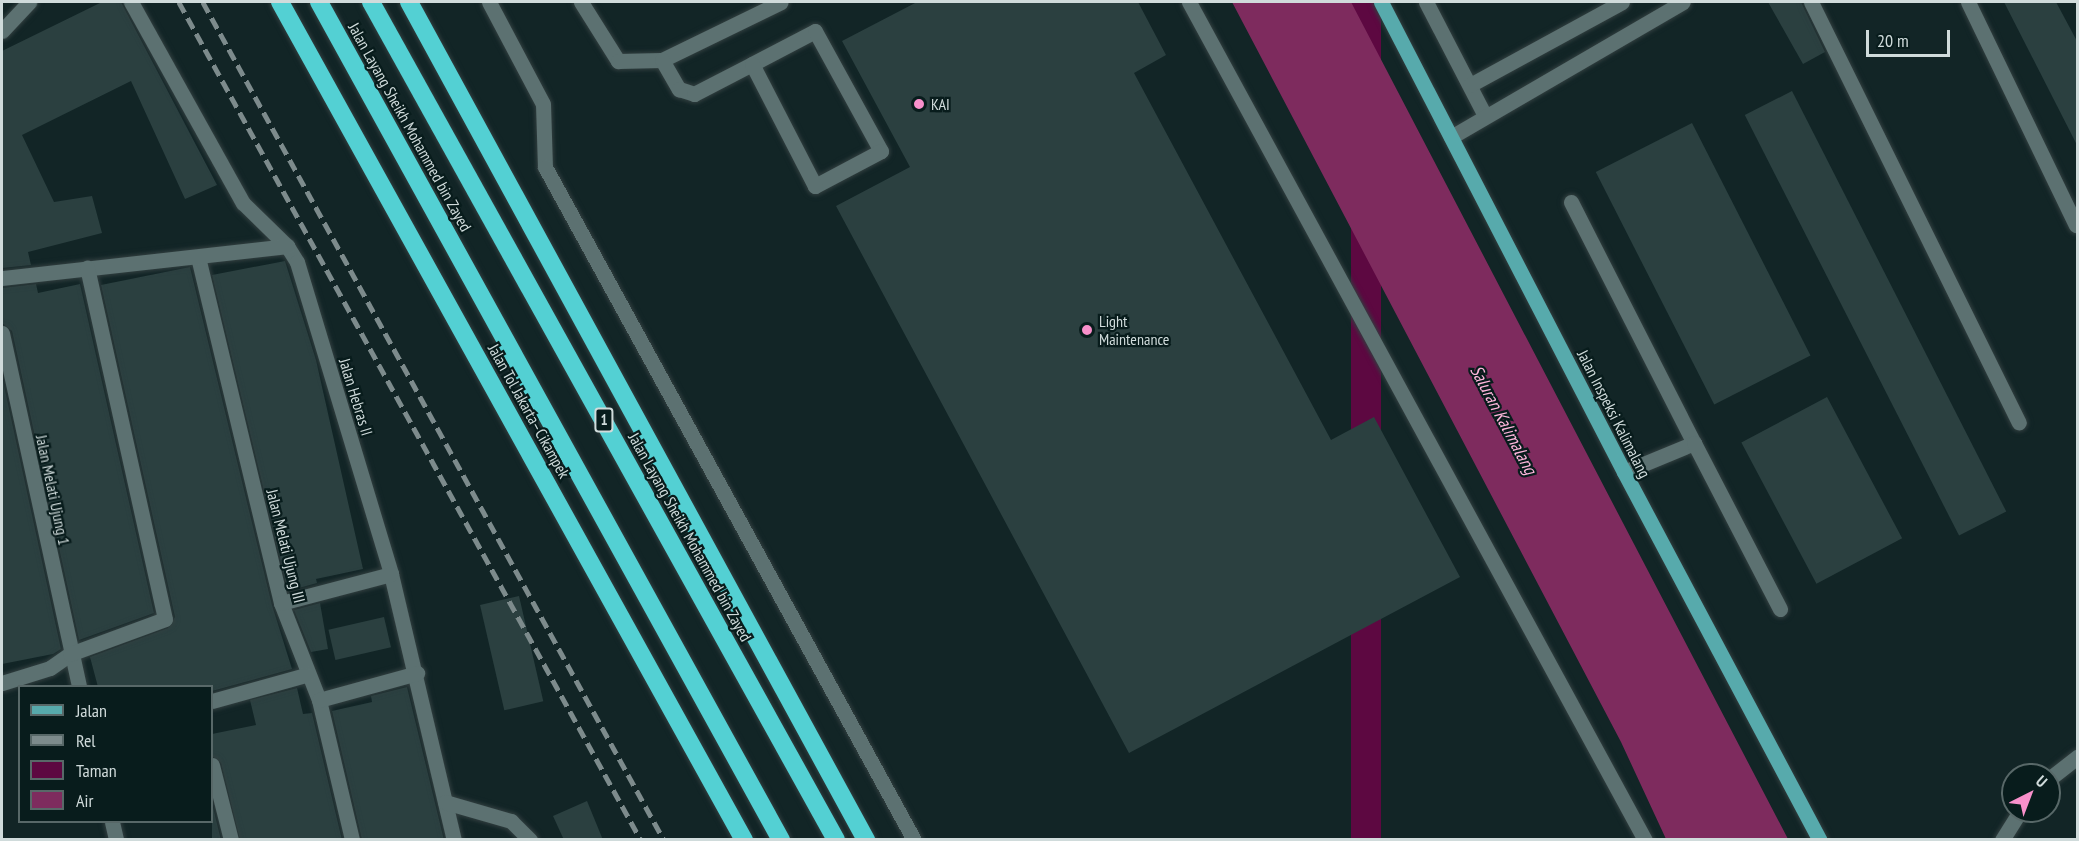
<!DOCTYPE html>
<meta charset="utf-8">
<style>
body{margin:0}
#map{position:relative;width:2079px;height:841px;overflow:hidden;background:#122526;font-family:"PT Sans Narrow",sans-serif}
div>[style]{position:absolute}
.green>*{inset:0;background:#5d0841;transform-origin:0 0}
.water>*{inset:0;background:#7e2b5e}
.building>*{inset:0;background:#2b4040;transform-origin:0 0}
.roads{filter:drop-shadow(0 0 2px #323f40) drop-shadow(0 0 2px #323f40)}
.minor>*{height:15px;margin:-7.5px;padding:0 7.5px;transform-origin:7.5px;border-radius:7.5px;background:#5c7171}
.major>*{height:15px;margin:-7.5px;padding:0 7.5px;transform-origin:7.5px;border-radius:7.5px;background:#57aaac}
.highway>*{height:18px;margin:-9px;padding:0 9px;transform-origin:9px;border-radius:9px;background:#53d0d3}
.rail>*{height:4.5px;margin-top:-2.25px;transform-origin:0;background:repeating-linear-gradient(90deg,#7d8b8c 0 12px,transparent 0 18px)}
.dots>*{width:16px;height:16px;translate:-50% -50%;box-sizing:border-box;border:3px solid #081c1c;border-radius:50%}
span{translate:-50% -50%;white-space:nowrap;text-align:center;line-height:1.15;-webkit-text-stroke:4.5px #081c1c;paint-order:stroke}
.shield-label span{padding:2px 4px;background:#081c1c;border:2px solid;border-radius:4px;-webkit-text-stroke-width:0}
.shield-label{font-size:15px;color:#d0dbdb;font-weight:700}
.poi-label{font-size:16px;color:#d0dbdb}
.left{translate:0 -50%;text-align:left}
.street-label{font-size:16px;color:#d0dbdb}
.water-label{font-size:18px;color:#feb6dc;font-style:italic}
.frame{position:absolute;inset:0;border:3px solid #d0dbdb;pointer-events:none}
.legend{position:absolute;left:18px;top:685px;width:195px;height:138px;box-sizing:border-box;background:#081c1c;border:2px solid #586868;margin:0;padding:8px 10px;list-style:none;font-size:18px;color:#d0dbdb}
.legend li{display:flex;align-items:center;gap:12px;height:30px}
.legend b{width:30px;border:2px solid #586868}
.north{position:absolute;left:2001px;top:763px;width:60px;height:60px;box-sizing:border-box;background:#081c1c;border:2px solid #586868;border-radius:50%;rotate:42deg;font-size:16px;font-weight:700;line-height:24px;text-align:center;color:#d0dbdb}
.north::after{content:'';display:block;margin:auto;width:21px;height:27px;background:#f890cb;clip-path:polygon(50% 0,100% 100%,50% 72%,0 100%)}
.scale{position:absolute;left:1866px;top:30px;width:84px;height:27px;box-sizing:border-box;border:3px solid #d0dbdb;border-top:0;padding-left:8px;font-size:18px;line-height:21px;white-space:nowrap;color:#d0dbdb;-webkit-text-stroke:4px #081c1c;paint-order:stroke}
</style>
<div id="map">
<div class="green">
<i style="left:1351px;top:2px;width:30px;height:945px"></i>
</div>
<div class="water">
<i style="clip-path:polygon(1232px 2px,1351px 2px,1788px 839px,1666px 839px,1621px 742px)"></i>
</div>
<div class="building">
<i style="clip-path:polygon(102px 2px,121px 2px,217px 185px,185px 199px,131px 81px,22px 135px,54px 202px,92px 196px,102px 233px,28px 252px,31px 265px,2px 268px,2px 51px)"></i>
<i style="clip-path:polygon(917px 2px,1138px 2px,1166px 55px,1134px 73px,1331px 440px,1374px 417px,1460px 577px,1129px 753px,836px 206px,910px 167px,842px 41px)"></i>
<i style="clip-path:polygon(1768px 2px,1801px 2px,1825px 52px,1803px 64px)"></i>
<i style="clip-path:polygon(2004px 2px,2056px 2px,2078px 43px,2078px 147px)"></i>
<i style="left:1792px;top:91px;width:472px;height:53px;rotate:63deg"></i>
<i style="left:1692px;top:123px;width:261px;height:108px;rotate:63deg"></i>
<i style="clip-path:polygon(285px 261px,316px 360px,363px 569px,316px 579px,317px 583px,288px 591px,212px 275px)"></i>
<i style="clip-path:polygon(190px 267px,272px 605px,292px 669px,212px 691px,212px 687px,98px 687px,90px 657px,168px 628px,175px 617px,101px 285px)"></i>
<i style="clip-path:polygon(36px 284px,38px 293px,80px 284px,154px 613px,79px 640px,12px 331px,2px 323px,2px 288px)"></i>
<i style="clip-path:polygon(2px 376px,61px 649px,53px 654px,2px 664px)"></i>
<i style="left:1827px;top:397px;width:160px;height:97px;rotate:62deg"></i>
<i style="left:519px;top:596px;width:108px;height:40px;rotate:77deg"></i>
<i style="clip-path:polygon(320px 603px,328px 649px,311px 652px,294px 610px)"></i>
<i style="left:384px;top:617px;width:31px;height:57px;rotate:77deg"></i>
<i style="clip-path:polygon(407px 687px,444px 840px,362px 840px,332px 711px,372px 702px,371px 696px)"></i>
<i style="clip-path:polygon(297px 688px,303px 714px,312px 713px,342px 840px,240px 840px,221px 763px,212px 756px,212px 734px,256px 725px,250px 700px)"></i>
<i style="clip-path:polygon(587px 801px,603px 840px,564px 840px,553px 816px)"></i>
<i style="clip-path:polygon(212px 803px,221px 840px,212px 840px)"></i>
</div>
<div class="roads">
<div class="minor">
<i style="left:131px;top:2px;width:230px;rotate:60.9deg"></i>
<i style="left:243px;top:203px;width:62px;rotate:44.3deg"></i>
<i style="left:287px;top:246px;width:19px;rotate:58deg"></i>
<i style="left:297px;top:262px;width:326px;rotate:73.2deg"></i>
<i style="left:391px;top:574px;width:273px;rotate:76.7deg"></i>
<i style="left:489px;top:2px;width:115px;rotate:62.1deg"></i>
<i style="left:543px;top:104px;width:63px;rotate:88.2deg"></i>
<i style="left:545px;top:167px;width:768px;rotate:61.26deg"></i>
<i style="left:581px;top:2px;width:70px;rotate:57.9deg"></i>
<i style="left:618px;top:61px;width:44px;rotate:-1.3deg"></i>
<i style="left:662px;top:60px;width:132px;rotate:-26deg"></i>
<i style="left:1189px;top:2px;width:954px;rotate:61.45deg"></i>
<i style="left:1426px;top:2px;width:128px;rotate:62.6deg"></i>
<i style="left:1811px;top:2px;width:469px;rotate:63.7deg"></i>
<i style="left:1968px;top:2px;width:248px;rotate:64.2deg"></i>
<i style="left:2px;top:31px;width:40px;rotate:-47deg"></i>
<i style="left:662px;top:60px;width:34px;rotate:60deg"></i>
<i style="left:679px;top:89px;width:16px;rotate:18deg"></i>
<i style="left:694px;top:94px;width:65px;rotate:-27.3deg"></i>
<i style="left:752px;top:64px;width:71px;rotate:-27.6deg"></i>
<i style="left:815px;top:31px;width:137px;rotate:61.2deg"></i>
<i style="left:881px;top:151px;width:75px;rotate:152.1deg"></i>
<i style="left:815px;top:186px;width:137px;rotate:-117.3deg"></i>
<i style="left:1470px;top:85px;width:173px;rotate:-28.6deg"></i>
<i style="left:1451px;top:137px;width:268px;rotate:-30.2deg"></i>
<i style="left:1571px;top:202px;width:271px;rotate:63deg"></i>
<i style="left:198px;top:257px;width:356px;rotate:76.5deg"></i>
<i style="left:281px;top:603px;width:104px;rotate:68.6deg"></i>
<i style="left:319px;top:700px;width:144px;rotate:76.7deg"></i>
<i style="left:2px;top:278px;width:287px;rotate:-6.4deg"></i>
<i style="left:2px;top:333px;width:361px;rotate:77.7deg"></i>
<i style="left:1624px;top:472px;width:76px;rotate:-22.5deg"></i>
<i style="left:1694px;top:443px;width:187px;rotate:62.6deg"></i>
<i style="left:281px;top:603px;width:114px;rotate:-14.8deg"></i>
<i style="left:2px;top:683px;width:50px;rotate:-17.4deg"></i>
<i style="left:50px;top:668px;width:24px;rotate:-35deg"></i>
<i style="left:70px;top:654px;width:101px;rotate:-20.2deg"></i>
<i style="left:165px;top:619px;width:360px;rotate:-102.5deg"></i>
<i style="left:319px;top:700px;width:102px;rotate:-15.4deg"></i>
<i style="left:212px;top:701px;width:98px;rotate:-15.5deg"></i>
<i style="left:212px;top:765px;width:77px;rotate:75.8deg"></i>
<i style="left:2049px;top:779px;width:37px;rotate:-38deg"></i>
<i style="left:445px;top:802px;width:69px;rotate:16.1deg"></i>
<i style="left:511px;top:821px;width:27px;rotate:45deg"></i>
<i style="left:112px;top:822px;width:18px;rotate:77deg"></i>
<i style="left:2002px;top:840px;width:34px;rotate:-58deg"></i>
</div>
<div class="major">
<i style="left:1381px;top:2px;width:529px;rotate:62.66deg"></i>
<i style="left:1624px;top:472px;width:417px;rotate:62deg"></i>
</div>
<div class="highway">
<i style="left:280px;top:2px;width:958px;rotate:61.03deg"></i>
<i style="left:319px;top:2px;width:957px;rotate:61.13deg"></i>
<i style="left:371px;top:2px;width:958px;rotate:60.97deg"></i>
<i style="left:409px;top:2px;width:955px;rotate:61.39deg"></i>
</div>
</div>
<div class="rail">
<i style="left:179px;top:2px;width:957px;rotate:61.13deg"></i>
<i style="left:203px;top:2px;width:956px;rotate:61.18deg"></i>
</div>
<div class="dots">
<i style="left:919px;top:104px;background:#f890cb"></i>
<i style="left:1087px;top:330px;background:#f890cb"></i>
</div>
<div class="shield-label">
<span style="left:604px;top:420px">1</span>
</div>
<div class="poi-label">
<span class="left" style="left:931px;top:104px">KAI</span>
<span class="left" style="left:1099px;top:330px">Light<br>Maintenance</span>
</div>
<div class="street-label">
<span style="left:410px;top:127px;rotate:61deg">Jalan Layang Sheikh Mohammed bin Zayed</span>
<span style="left:356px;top:397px;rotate:73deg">Jalan Hebras II</span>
<span style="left:529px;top:411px;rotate:61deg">Jalan Tol Jakarta–Cikampek</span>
<span style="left:1614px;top:414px;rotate:63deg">Jalan Inspeksi Kalimalang</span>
<span style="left:53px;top:490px;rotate:78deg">Jalan Melati Ujung 1</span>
<span style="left:690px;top:537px;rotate:61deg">Jalan Layang Sheikh Mohammed bin Zayed</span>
<span style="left:286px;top:546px;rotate:76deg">Jalan Melati Ujung III</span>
</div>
<div class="water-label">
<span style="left:1503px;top:420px;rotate:62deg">Saluran Kalimalang</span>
</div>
<div class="frame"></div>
<ul class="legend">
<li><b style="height:8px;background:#57aaac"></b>Jalan</li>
<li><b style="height:8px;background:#7d8b8c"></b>Rel</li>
<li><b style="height:16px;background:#5d0841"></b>Taman</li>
<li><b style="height:16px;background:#7e2b5e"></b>Air</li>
</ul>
<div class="north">U</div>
<div class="scale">20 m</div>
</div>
